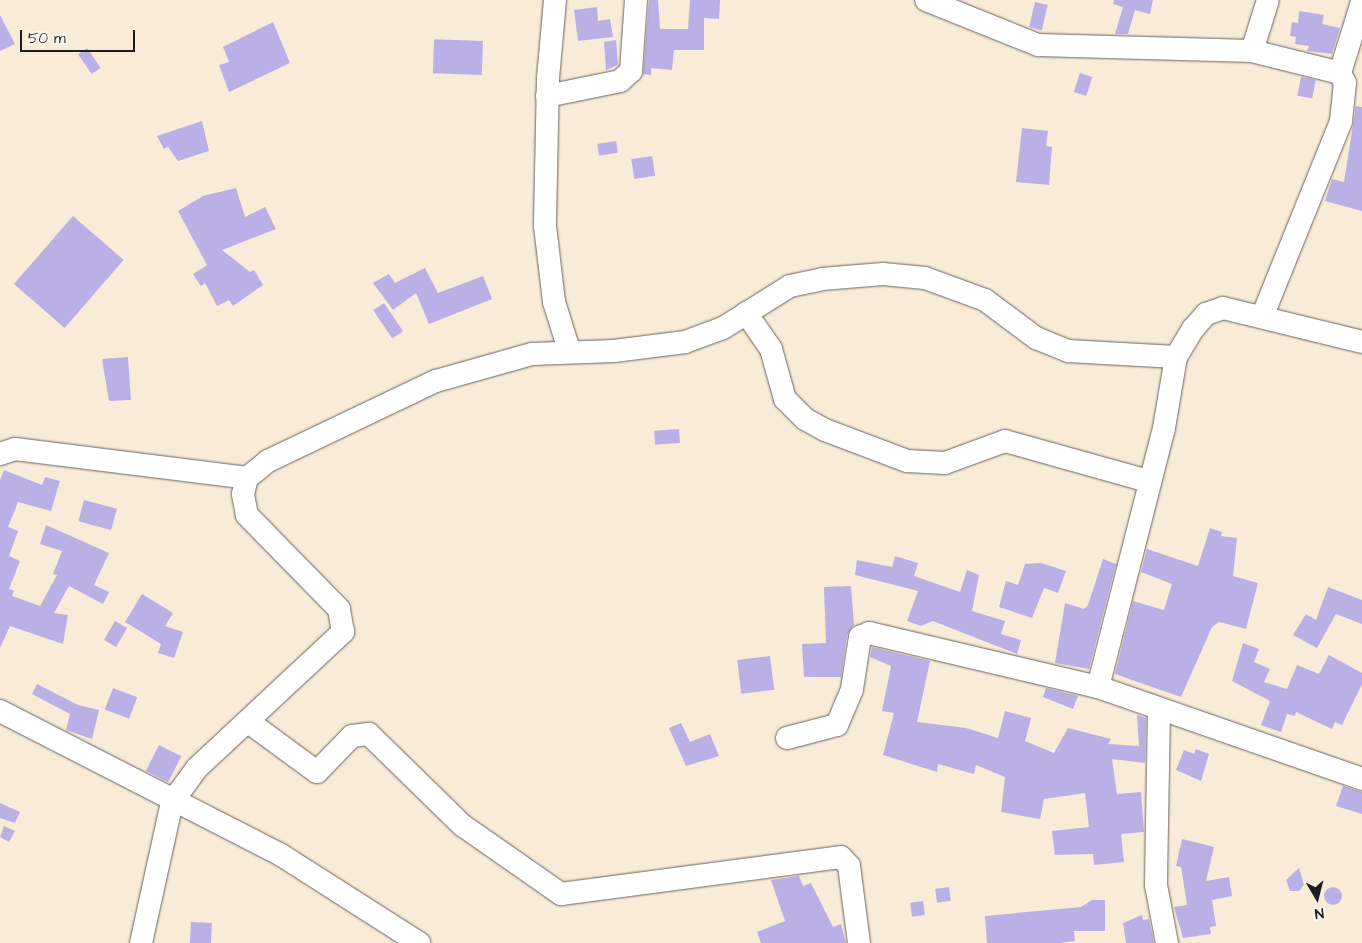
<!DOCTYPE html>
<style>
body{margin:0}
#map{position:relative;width:1362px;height:943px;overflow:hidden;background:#f8ebd8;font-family:"Architects Daughter",sans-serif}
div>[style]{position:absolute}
.building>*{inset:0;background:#bbb0e5;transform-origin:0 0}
.round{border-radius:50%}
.roads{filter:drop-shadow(0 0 1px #69645e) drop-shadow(0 0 1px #69645e)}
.minor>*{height:22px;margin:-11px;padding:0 11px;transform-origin:11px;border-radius:11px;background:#fff}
span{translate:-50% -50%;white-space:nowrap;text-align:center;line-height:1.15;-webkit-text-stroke:4px #fbf7ec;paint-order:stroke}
.north{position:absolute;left:1292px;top:873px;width:50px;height:50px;-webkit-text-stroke:4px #fbf7ec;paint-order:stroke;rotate:172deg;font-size:14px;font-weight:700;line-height:20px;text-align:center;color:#1c1c1c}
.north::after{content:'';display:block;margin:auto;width:18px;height:22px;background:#1c1c1c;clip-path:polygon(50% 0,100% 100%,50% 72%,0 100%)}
.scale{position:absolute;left:20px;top:30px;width:115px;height:22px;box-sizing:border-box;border:2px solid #1c1c1c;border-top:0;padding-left:6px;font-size:15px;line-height:18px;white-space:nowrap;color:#1c1c1c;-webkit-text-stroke:4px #fbf7ec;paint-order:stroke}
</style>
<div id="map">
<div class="building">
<i style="clip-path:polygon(649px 0,658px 0,660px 29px,688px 29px,690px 0,720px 0,719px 19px,704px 18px,704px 50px,674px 50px,672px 70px,651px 68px,651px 75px,643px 74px)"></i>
<i style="clip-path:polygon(1114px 0,1153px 0,1150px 14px,1135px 10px,1128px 34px,1115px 34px,1123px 7px,1113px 4px)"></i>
<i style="left:1035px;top:2px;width:13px;height:26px;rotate:13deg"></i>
<i style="clip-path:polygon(597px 7px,598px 21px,610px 19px,613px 37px,578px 41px,574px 10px)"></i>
<i style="clip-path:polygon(1299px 11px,1324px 15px,1322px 24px,1340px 28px,1332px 54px,1307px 51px,1309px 46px,1295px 44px,1296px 37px,1290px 36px,1292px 22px,1298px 23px)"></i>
<i style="clip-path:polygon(0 15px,15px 44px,0 51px)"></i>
<i style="clip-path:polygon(273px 22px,290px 63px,229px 92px,219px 65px,229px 62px,223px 47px)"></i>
<i style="clip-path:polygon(616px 40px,618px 65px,606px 70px,604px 42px)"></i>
<i style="left:483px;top:41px;width:34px;height:49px;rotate:92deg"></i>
<i style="left:87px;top:48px;width:24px;height:11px;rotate:55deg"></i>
<i style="left:1080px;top:73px;width:13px;height:20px;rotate:18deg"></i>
<i style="left:1301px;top:77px;width:15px;height:19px;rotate:11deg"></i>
<i style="clip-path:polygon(1356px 106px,1362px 107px,1362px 211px,1325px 201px,1332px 179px,1344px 182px)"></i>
<i style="clip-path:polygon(202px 121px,209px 151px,178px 161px,168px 147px,164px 149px,157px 136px)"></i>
<i style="clip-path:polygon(1022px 128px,1048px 131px,1046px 146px,1052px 147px,1049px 185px,1016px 182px)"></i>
<i style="left:616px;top:141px;width:12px;height:19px;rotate:81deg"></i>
<i style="left:652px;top:156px;width:20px;height:21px;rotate:81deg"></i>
<i style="clip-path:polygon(236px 188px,245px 217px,265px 207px,276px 229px,222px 250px,250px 272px,254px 270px,263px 285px,233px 306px,229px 300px,217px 306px,205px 283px,201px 286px,193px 274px,207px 265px,178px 211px,203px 196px)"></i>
<i style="left:73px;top:216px;width:67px;height:90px;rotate:41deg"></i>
<i style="clip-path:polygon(425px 268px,438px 293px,483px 276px,492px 299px,429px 324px,416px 293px,393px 310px,373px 283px,389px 274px,395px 283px)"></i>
<i style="left:384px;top:303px;width:34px;height:13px;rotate:56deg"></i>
<i style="clip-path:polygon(128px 357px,131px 400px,109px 401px,102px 359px)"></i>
<i style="left:679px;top:429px;width:14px;height:25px;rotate:86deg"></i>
<i style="clip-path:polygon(4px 470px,42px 485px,45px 477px,60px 481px,51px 511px,18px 502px,8px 527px,18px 531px,9px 556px,20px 561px,9px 589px,14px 591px,12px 596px,40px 606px,57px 575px,53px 574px,62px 551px,40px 544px,46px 525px,109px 553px,94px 585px,109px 592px,103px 604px,69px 586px,54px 613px,68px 615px,63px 644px,10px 626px,0 648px,0 480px)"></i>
<i style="left:84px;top:500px;width:34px;height:22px;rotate:15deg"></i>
<i style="clip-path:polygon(1210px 528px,1222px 532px,1221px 536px,1237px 538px,1233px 576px,1258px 583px,1246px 629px,1219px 622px,1212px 627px,1181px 697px,1115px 674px,1133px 601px,1164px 610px,1172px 584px,1141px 572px,1147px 549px,1198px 566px)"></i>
<i style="clip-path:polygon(895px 556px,918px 563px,914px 576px,960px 592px,967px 570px,979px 575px,972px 611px,1005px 621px,1001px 634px,1021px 640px,1017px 654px,933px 621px,921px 626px,907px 621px,918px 591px,855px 575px,857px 560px,892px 567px)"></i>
<i style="clip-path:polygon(1103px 559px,1116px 564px,1089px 669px,1055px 663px,1065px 603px,1084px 609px,1088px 605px)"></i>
<i style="clip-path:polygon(1041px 563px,1066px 571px,1058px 593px,1044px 588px,1032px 618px,999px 607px,1006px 581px,1018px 585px,1025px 564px)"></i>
<i style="clip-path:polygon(851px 586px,854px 625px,847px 635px,841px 677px,804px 677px,802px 644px,826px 643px,824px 587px)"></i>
<i style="clip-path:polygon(1328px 587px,1362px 600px,1362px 624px,1336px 614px,1317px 648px,1293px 635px,1306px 614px,1316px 620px)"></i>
<i style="clip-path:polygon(142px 594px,173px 613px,165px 626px,183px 632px,174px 658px,158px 653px,161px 644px,125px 622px)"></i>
<i style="left:115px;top:621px;width:14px;height:22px;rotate:30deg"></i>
<i style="clip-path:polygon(1243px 643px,1259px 649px,1254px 662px,1270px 669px,1264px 682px,1287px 689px,1297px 665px,1319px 674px,1329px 655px,1362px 673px,1362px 684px,1342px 725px,1335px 722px,1332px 729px,1296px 712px,1295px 716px,1287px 714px,1281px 732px,1261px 725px,1270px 701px,1232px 681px)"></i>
<i style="clip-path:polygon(872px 647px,930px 661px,917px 722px,966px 728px,998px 738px,1005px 711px,1031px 718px,1025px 741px,1054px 753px,1068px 728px,1111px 739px,1108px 744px,1139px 746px,1137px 715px,1146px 718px,1145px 763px,1112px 759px,1117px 794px,1141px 792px,1144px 832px,1121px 834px,1124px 862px,1094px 865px,1093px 854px,1055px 855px,1052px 831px,1089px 827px,1085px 793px,1044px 799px,1040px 819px,1001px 812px,1005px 777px,976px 765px,974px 774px,938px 764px,937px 772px,883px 755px,894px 713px,882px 711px,891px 666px,870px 657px)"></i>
<i style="left:770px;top:656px;width:34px;height:33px;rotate:83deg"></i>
<i style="clip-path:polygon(37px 684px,78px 705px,99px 710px,92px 739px,66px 730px,70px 714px,32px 694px)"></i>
<i style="left:113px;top:688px;width:26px;height:23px;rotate:21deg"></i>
<i style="clip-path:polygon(1046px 688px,1078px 696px,1073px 709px,1043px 697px)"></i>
<i style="clip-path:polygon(681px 723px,690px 742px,710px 734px,719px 756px,686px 766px,669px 728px)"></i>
<i style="left:159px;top:745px;width:25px;height:29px;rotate:27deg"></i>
<i style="clip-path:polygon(1196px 749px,1209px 754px,1201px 781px,1176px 770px,1184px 750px,1194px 754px)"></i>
<i style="clip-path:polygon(1343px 786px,1362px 792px,1362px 814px,1336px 806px)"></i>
<i style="clip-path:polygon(0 803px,20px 812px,15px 823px,0 818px)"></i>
<i style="clip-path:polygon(4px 826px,15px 831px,9px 842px,0 837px)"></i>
<i style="clip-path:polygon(1182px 839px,1214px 847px,1206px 881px,1229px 877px,1232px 896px,1212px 900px,1216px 926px,1210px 927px,1211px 934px,1183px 938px,1174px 907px,1187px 905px,1181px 867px,1176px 866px)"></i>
<i style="clip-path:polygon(1299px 868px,1304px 885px,1299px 891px,1290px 891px,1286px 880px)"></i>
<i style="clip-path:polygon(799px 876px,803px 886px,811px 883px,833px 927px,841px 924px,846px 943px,761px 943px,757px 932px,785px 921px,771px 880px)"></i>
<i class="round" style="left:1324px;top:887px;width:18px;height:18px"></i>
<i style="left:949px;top:887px;width:14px;height:14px;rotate:82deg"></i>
<i style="clip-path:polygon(1092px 900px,1105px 900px,1105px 931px,1074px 931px,1075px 941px,1060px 943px,987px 943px,985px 916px,1081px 907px)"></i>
<i style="left:923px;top:901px;width:14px;height:13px;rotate:82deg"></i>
<i style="clip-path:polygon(1142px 915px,1143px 920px,1149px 919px,1154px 943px,1126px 943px,1123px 923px)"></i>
<i style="left:191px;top:922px;width:21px;height:21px;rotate:3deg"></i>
</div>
<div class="roads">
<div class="minor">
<i style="left:555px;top:0;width:78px;rotate:95.1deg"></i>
<i style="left:548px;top:78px;width:148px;rotate:91.2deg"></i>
<i style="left:545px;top:226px;width:77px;rotate:83.2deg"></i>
<i style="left:554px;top:302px;width:50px;rotate:72.6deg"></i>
<i style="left:926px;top:0;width:121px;rotate:21.9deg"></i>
<i style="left:1038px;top:45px;width:214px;rotate:1.6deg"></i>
<i style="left:1252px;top:51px;width:91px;rotate:14deg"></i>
<i style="left:1252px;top:51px;width:53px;rotate:-72.6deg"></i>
<i style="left:547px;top:96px;width:75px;rotate:-11.6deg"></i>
<i style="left:620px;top:81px;width:15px;rotate:-42deg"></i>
<i style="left:631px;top:71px;width:71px;rotate:-86deg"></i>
<i style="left:746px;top:313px;width:44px;rotate:55.2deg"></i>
<i style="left:771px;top:349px;width:52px;rotate:74.4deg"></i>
<i style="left:785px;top:399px;width:28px;rotate:45deg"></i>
<i style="left:805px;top:419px;width:23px;rotate:29deg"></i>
<i style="left:825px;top:430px;width:88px;rotate:20.7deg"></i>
<i style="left:907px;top:461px;width:38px;rotate:3deg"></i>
<i style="left:945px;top:463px;width:64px;rotate:-20.1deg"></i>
<i style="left:1005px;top:441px;width:148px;rotate:15.6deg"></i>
<i style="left:1262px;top:317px;width:211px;rotate:-68deg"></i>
<i style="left:1341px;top:121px;width:38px;rotate:-84deg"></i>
<i style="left:1345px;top:83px;width:11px;rotate:-117deg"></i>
<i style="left:1340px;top:73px;width:74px;rotate:-72.8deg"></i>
<i style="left:0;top:454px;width:16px;rotate:-18deg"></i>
<i style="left:15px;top:449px;width:234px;rotate:7.1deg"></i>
<i style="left:1098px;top:687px;width:267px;rotate:-75.7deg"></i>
<i style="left:1164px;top:428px;width:72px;rotate:-80.4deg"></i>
<i style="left:1176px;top:357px;width:33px;rotate:-59deg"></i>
<i style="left:1193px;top:329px;width:20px;rotate:-49deg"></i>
<i style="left:1206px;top:314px;width:18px;rotate:-19deg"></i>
<i style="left:1223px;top:308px;width:143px;rotate:13.7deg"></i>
<i style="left:1159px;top:709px;width:176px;rotate:91deg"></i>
<i style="left:1156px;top:885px;width:59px;rotate:79.3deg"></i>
<i style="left:0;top:711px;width:316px;rotate:27.1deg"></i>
<i style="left:281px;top:855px;width:164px;rotate:32.5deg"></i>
<i style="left:250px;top:723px;width:83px;rotate:36.2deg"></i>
<i style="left:317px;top:772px;width:50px;rotate:-45.8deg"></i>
<i style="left:352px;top:736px;width:17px;rotate:-7deg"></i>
<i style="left:369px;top:734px;width:130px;rotate:44.4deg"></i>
<i style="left:462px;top:825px;width:121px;rotate:34.9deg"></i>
<i style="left:561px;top:894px;width:282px;rotate:-7.5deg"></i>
<i style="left:841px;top:857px;width:12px;rotate:48deg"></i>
<i style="left:849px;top:866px;width:78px;rotate:82.6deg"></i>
<i style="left:787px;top:738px;width:52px;rotate:-14.6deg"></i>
<i style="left:837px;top:725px;width:39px;rotate:-67deg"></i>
<i style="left:852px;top:689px;width:53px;rotate:-81.3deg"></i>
<i style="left:860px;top:637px;width:10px;rotate:-24deg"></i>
<i style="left:869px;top:633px;width:235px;rotate:13.3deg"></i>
<i style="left:1098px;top:687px;width:280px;rotate:19.2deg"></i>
<i style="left:141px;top:943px;width:144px;rotate:-77.6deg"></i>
<i style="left:172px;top:802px;width:42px;rotate:-53.7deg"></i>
<i style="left:197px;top:768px;width:200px;rotate:-43deg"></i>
<i style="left:343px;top:632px;width:23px;rotate:-100deg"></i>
<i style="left:339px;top:609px;width:132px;rotate:-134.4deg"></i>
<i style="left:247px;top:515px;width:21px;rotate:-101deg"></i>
<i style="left:243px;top:494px;width:16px;rotate:-76deg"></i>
<i style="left:247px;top:478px;width:27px;rotate:-39deg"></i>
<i style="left:268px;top:461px;width:186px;rotate:-25.5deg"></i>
<i style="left:436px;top:381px;width:100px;rotate:-15.7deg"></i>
<i style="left:532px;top:354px;width:82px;rotate:-2.1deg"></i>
<i style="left:614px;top:351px;width:72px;rotate:-7.2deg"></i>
<i style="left:685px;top:342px;width:40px;rotate:-20.2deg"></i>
<i style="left:723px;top:328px;width:79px;rotate:-32.1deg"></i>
<i style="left:790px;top:286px;width:33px;rotate:-12deg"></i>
<i style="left:822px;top:279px;width:61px;rotate:-4.7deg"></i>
<i style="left:883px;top:274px;width:42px;rotate:5.4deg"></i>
<i style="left:925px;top:278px;width:64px;rotate:20.1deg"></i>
<i style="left:985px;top:300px;width:64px;rotate:36.7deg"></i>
<i style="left:1036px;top:338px;width:35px;rotate:22deg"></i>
<i style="left:1068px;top:351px;width:108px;rotate:3.2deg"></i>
</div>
</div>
<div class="north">N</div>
<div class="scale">50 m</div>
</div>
